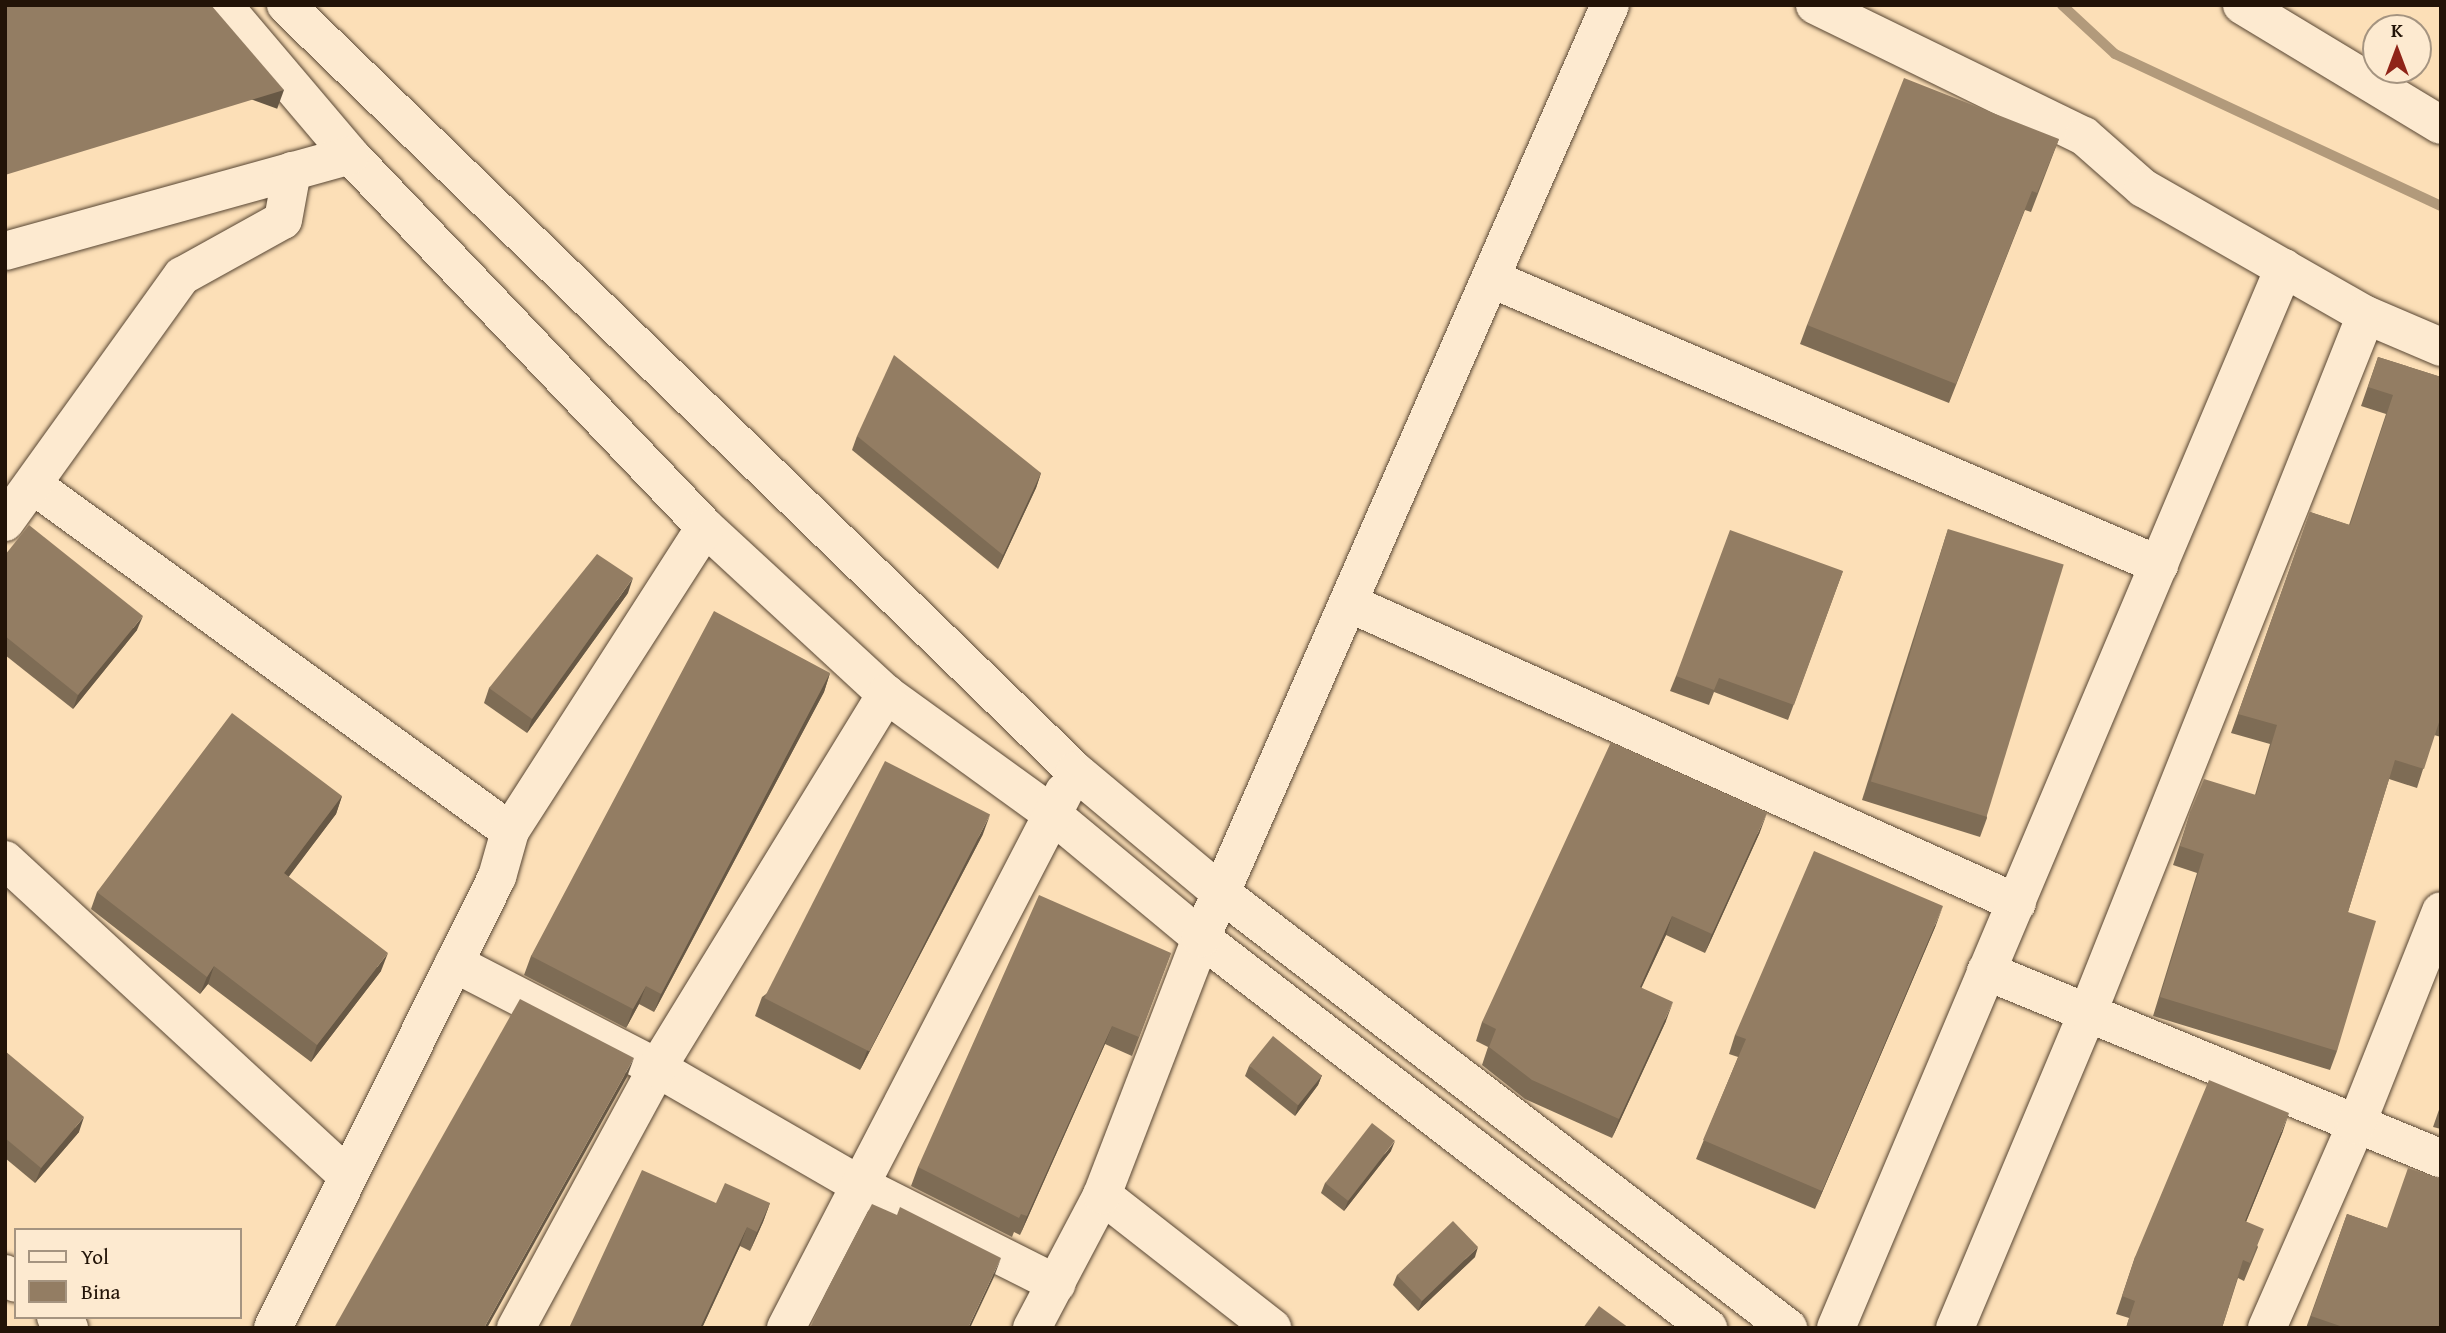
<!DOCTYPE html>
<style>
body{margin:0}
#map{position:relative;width:2446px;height:1333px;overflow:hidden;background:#fcdfb7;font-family:"Gentium Book Plus",serif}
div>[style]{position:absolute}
.stream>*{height:10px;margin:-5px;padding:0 5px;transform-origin:5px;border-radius:5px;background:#b29a7b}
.roads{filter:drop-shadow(0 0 2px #584633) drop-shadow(0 0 2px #584633)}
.minor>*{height:38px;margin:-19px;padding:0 19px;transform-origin:19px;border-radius:19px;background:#fdead0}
.wall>*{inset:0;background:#7e6c55}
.shaded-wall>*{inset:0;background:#675845;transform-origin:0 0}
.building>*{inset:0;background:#937d63;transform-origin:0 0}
span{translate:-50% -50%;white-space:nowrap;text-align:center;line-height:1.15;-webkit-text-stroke:5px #fdead0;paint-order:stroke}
.frame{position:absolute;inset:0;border:7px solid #221307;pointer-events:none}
.legend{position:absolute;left:14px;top:1228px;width:228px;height:91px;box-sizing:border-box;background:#fdead0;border:2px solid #a59480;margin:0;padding:9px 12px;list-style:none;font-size:21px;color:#221307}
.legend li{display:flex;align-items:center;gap:14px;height:35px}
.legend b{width:35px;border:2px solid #a59480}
.north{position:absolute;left:2362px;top:14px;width:70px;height:70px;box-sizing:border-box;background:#fdead0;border:2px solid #a59480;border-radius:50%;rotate:0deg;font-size:19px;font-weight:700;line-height:28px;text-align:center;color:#221307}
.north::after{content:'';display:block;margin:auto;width:24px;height:32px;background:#8f2418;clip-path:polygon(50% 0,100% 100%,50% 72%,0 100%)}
</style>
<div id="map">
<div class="stream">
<i style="left:2062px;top:5px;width:72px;rotate:42.8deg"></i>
<i style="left:2115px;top:54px;width:360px;rotate:25deg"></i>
</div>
<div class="roads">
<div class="minor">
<i style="left:223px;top:5px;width:197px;rotate:49.7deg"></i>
<i style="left:350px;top:155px;width:514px;rotate:46.34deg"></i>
<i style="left:705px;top:527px;width:246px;rotate:42.7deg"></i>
<i style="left:886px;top:694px;width:206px;rotate:35.9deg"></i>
<i style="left:1053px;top:815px;width:192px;rotate:39.7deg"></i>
<i style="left:1201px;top:938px;width:640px;rotate:37.57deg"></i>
<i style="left:286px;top:5px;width:1100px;rotate:44.15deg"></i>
<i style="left:1075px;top:771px;width:190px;rotate:39.9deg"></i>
<i style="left:1221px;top:893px;width:715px;rotate:37.5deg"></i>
<i style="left:1815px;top:5px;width:299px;rotate:26deg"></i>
<i style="left:2084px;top:136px;width:79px;rotate:41.4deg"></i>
<i style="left:2143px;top:188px;width:257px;rotate:29.7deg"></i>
<i style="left:2366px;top:315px;width:82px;rotate:23.1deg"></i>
<i style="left:2242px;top:5px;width:232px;rotate:31.1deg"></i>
<i style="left:5px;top:251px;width:358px;rotate:-15.5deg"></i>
<i style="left:1492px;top:279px;width:726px;rotate:23.21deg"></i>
<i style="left:33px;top:485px;width:589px;rotate:35.96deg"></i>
<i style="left:5px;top:522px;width:303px;rotate:-54.3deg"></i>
<i style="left:182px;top:276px;width:115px;rotate:-29deg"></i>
<i style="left:283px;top:220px;width:50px;rotate:-79.6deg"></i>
<i style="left:1351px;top:604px;width:730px;rotate:24.18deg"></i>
<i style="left:5px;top:860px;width:466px;rotate:42.7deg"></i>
<i style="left:454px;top:963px;width:229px;rotate:27.3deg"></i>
<i style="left:657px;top:1068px;width:234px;rotate:30deg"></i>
<i style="left:860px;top:1185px;width:220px;rotate:26.7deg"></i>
<i style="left:1986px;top:971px;width:492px;rotate:22.4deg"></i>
<i style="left:1102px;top:1195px;width:216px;rotate:38deg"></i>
<i style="left:5px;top:1274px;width:14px;rotate:39deg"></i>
<i style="left:56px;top:1317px;width:17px;rotate:40deg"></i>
<i style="left:273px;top:1328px;width:504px;rotate:-63.59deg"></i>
<i style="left:497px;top:877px;width:48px;rotate:-74.2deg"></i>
<i style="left:510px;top:831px;width:361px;rotate:-57.3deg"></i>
<i style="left:516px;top:1328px;width:296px;rotate:-61.5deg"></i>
<i style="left:657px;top:1068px;width:439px;rotate:-58.5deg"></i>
<i style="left:786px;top:1328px;width:604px;rotate:-62.59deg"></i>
<i style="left:1032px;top:1328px;width:150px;rotate:-62.2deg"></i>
<i style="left:1102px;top:1195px;width:275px;rotate:-68.9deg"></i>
<i style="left:1201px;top:938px;width:1019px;rotate:-66.33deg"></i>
<i style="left:1836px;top:1328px;width:1151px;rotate:-67.09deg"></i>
<i style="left:1955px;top:1328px;width:343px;rotate:-67.2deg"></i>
<i style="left:2088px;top:1012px;width:750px;rotate:-68.26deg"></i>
<i style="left:2267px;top:1328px;width:222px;rotate:-66.3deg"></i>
<i style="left:2356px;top:1125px;width:230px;rotate:-68.3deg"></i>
</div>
</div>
<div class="wall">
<i style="clip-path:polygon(2059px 139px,2031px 212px,2025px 210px,1949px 403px,1800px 344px,1807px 325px)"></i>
<i style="clip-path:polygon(2378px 357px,2441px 377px,2441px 737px,2434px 735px,2417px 788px,2389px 779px,2348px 912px,2337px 1051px,2330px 1070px,2153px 1016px,2197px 873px,2173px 865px,2185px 829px,2191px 810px,2255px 795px,2270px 744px,2231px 733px,2310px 512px,2349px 525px,2386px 414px,2361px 406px)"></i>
<i style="clip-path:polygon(857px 436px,1041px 473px,1036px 488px,998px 569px,852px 450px)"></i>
<i style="clip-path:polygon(1948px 529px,1987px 818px,1980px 837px,1862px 800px)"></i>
<i style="clip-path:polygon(5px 555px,137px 630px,73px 709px,5px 655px)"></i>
<i style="clip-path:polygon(1843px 571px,1788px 720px,1714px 692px,1709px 705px,1670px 691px,1676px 676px)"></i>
<i style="clip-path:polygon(628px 593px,527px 733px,484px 703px,489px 688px)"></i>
<i style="clip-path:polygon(830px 673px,824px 692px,654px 1012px,639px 1004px,626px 1028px,524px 975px,531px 956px)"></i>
<i style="clip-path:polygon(342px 796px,336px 814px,288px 877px,381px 971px,311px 1062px,208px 984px,200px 994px,91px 909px,97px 892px)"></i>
<i style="clip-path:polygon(1760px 832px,1705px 953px,1666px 935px,1641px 988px,1666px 1021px,1612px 1138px,1525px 1099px,1482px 1065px,1488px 1047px,1476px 1041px,1482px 1022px)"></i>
<i style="clip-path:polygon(983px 834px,860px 1070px,755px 1016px,762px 997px)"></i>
<i style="clip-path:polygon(1936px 925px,1815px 1209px,1696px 1159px,1738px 1057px,1729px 1054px,1735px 1035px)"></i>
<i style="clip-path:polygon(1171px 953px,1132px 1056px,1105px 1044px,1020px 1235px,1014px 1232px,1012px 1237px,911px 1186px,918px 1167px)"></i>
<i style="clip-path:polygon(5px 1051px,79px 1132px,35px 1183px,5px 1158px)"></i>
<i style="clip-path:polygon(1249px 1066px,1322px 1075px,1318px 1085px,1295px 1116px,1245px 1076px)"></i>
<i style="clip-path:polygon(2441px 1104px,2441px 1129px,2433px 1127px)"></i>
<i style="clip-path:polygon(2283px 1131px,2246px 1222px,2258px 1247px,2244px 1281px,2238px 1278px,2222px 1328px,2126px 1328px,2129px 1318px,2116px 1314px,2135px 1257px)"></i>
<i style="clip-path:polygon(1391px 1151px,1344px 1211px,1321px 1193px,1325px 1183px)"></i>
<i style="clip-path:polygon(716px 1203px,770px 1203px,763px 1222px,750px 1251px,740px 1246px,702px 1328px,569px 1328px)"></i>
<i style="clip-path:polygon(2347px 1214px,2387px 1228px,2441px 1328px,2306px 1328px)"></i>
<i style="clip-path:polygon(1475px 1257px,1418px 1311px,1393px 1285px,1397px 1275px)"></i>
</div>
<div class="shaded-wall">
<i style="left:284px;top:90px;width:20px;height:292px;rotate:110deg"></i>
<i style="clip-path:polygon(1041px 473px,1036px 488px,998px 569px,1003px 555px)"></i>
<i style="clip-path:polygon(633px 578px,628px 593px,527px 733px,532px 719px)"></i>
<i style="clip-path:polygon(143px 616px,137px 630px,73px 709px,78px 695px)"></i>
<i style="clip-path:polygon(830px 673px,824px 692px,654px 1012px,661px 994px)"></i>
<i style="clip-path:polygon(342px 796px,336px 814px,278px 891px,284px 873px)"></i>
<i style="clip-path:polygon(1767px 813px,1760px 832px,1705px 953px,1712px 934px)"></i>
<i style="clip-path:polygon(990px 815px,983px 834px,860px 1070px,867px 1051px)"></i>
<i style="clip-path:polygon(1943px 906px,1936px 925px,1815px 1209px,1822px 1191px)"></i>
<i style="clip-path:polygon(1672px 916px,1666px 935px,1633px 1006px,1640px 987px)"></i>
<i style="clip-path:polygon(388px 953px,381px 971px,311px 1062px,317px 1045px)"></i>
<i style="clip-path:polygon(214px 966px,208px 984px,200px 994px,207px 977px)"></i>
<i style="clip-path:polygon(646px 986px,639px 1004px,626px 1028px,633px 1009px)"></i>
<i style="clip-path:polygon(1673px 1002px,1666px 1021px,1612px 1138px,1619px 1119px)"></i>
<i style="clip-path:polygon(1112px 1026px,1105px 1044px,1020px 1235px,1027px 1216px)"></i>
<i style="clip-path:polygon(634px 1058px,627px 1077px,487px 1328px,484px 1328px)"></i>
<i style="clip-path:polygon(1322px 1075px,1318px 1085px,1295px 1116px,1298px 1105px)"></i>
<i style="clip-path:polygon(2289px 1113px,2283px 1131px,2239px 1239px,2245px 1221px)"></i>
<i style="clip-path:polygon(84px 1117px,79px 1132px,35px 1183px,41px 1168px)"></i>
<i style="clip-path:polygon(1395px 1141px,1391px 1151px,1344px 1211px,1348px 1201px)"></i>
<i style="clip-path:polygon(770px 1203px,763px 1222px,750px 1251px,757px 1232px)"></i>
<i style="clip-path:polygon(747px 1227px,740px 1246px,702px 1328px,700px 1328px)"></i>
<i style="clip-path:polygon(1478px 1247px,1475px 1257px,1418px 1311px,1422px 1301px)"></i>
<i style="clip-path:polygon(1001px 1258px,994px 1277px,970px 1328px,968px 1328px)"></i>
</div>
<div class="building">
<i style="clip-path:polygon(5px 5px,211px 5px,284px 90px,5px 175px)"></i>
<i style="clip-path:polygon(1904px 78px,2059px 139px,2037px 193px,2032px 191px,1956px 384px,1807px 325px)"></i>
<i style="clip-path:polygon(894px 355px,1041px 473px,1003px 555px,857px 436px)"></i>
<i style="clip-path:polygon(2378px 357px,2441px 377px,2441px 716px,2424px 769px,2395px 760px,2348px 912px,2376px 921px,2337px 1051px,2160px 997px,2204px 854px,2180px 846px,2191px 810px,2204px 779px,2256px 795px,2277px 725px,2238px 714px,2310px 512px,2350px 525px,2393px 395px,2368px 387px)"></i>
<i style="clip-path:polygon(29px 525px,143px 616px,78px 695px,5px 636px,5px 555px)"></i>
<i style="left:1948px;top:529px;width:121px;height:264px;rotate:17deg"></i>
<i style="clip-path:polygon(1730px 530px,1843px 571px,1794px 705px,1719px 678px,1714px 690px,1676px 676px)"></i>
<i style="clip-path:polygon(597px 554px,633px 578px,532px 719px,489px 688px)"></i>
<i style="clip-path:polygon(714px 611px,830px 673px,661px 994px,646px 986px,633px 1009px,531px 956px)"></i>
<i style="clip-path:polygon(232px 713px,342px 796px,284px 873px,388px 953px,317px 1045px,214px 966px,207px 977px,97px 892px)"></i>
<i style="clip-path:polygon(1611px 742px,1767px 813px,1712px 934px,1672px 916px,1640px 987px,1673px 1002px,1619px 1119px,1532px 1080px,1489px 1047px,1496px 1029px,1482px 1022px)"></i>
<i style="left:885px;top:761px;width:118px;height:266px;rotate:27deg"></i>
<i style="clip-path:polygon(1814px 851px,1943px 906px,1822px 1191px,1703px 1140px,1746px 1039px,1735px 1035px)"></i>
<i style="clip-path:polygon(1039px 895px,1171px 953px,1139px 1037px,1112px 1026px,1027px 1216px,1021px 1214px,1019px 1218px,918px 1167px)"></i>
<i style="clip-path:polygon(520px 999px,634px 1058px,484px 1328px,334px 1328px)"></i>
<i style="left:1273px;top:1036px;width:63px;height:38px;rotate:39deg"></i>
<i style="clip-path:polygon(5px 1051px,84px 1117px,41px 1168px,5px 1138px)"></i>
<i style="clip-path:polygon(2209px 1080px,2289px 1113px,2245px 1221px,2264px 1229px,2250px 1263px,2243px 1260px,2222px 1328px,2126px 1328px,2135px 1301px,2122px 1296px,2135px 1257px)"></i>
<i style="left:1372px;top:1123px;width:29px;height:76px;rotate:38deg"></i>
<i style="clip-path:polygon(2408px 1168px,2441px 1179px,2441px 1328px,2342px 1328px,2343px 1327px,2311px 1316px,2347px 1214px,2387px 1228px)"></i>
<i style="clip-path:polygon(642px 1170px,716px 1203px,725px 1183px,770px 1203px,757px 1232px,747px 1227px,700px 1328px,569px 1328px)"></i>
<i style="clip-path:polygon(872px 1204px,897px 1215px,900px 1207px,1001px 1258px,968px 1328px,810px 1328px,826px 1292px)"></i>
<i style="left:1453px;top:1221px;width:36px;height:78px;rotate:46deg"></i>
<i style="clip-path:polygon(1599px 1306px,1629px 1328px,1583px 1328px)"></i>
</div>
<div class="frame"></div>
<ul class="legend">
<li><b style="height:9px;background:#fdead0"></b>Yol</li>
<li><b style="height:19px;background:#937d63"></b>Bina</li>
</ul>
<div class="north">K</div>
</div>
